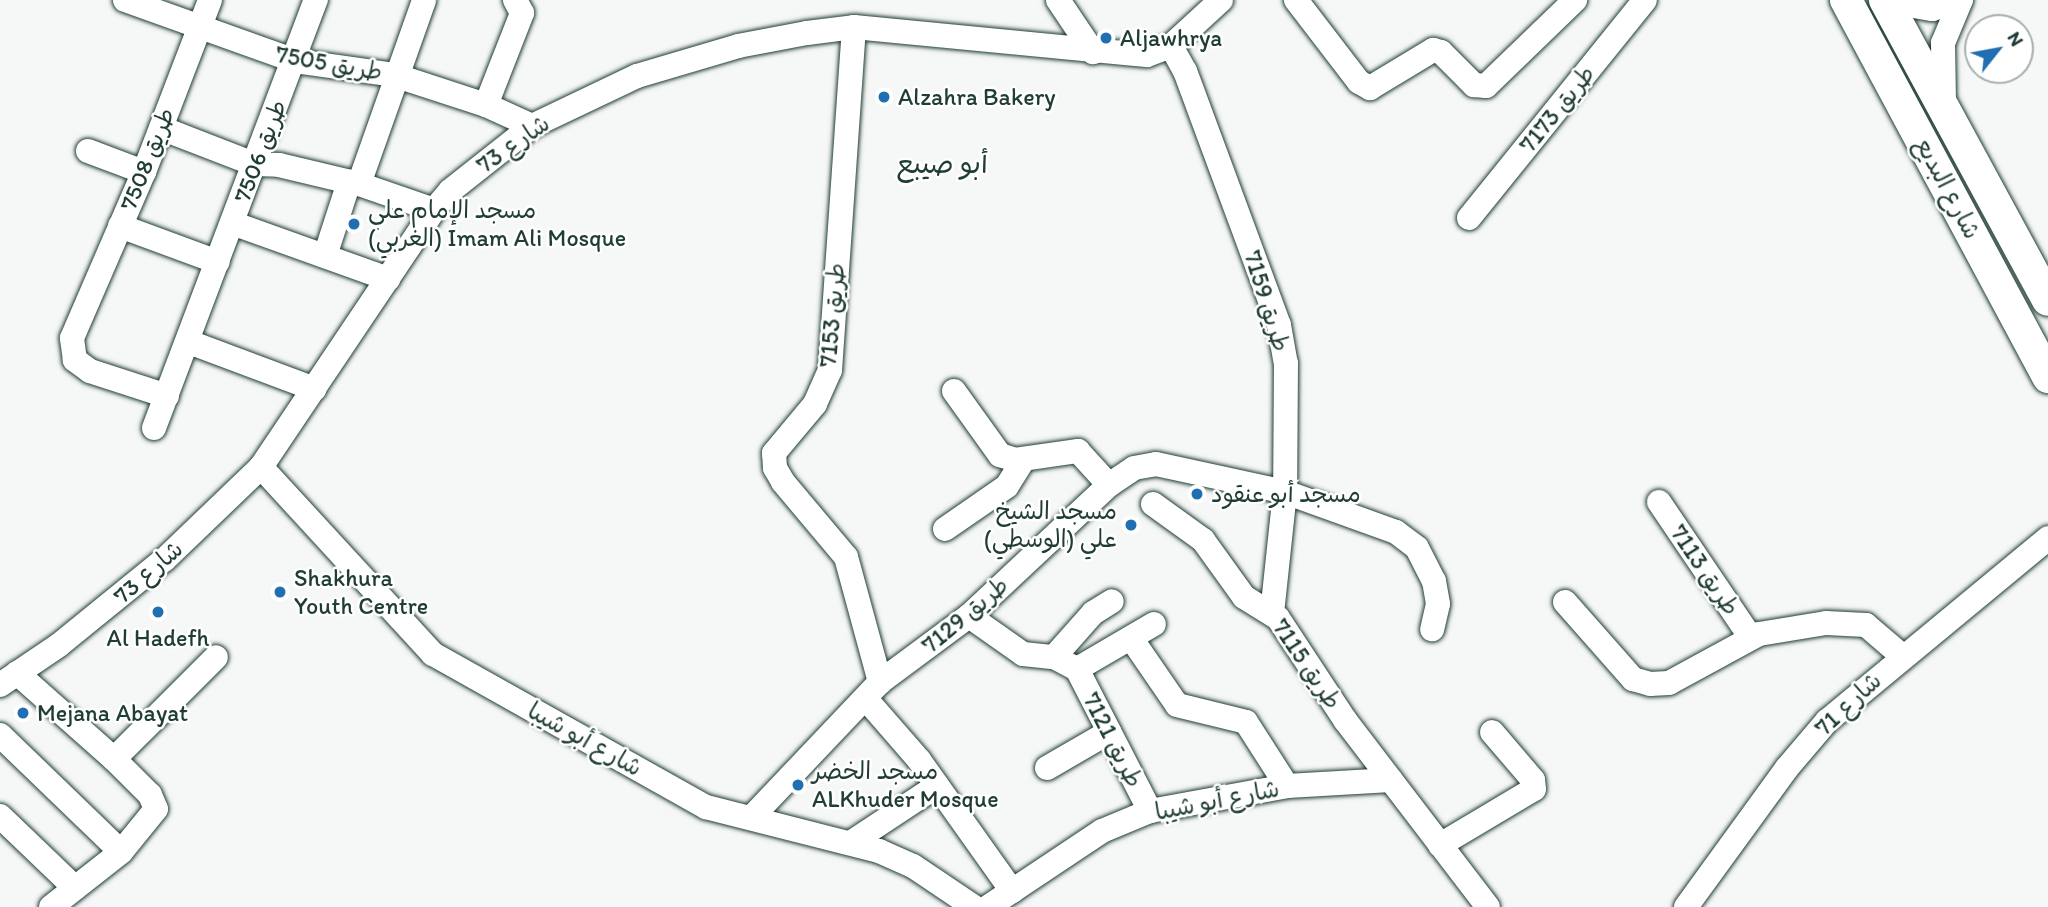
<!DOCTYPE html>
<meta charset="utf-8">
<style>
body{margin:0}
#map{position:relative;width:2048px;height:907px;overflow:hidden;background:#f6f7f7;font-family:Itim,"Playpen Sans Arabic",sans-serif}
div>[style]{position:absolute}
.roads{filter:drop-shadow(0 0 2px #1f3d34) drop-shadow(0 0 2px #1f3d34)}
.minor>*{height:24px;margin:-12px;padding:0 12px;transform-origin:12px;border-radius:12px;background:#fff}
.major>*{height:32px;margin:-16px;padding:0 16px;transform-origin:16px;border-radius:16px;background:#fff}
.dots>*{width:19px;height:19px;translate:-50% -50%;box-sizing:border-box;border:4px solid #fff;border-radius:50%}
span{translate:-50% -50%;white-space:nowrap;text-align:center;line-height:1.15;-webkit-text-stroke:5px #fff;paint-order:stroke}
.poi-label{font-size:24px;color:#1f3d34}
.left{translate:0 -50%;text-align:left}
.right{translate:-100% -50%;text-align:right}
.street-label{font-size:24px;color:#1f3d34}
.quarter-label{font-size:28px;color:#1f3d34}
.north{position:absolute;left:1964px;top:14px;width:70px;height:70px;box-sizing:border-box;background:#fff;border:2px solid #a5b1ae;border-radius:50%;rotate:59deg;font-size:19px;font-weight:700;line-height:28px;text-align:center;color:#1f3d34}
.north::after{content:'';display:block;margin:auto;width:24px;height:32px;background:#1f6fb2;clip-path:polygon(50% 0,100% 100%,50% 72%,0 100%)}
</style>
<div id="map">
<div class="roads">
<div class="minor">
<i style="left:125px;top:0;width:181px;rotate:19.7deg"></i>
<i style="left:295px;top:61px;width:100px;rotate:8deg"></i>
<i style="left:394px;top:75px;width:97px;rotate:18.1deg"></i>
<i style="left:486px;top:105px;width:51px;rotate:24.5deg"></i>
<i style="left:1058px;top:0;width:63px;rotate:56.1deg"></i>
<i style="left:1296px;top:0;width:103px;rotate:52.5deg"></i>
<i style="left:1359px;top:82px;width:13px;rotate:29deg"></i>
<i style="left:1370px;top:88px;width:74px;rotate:-31.1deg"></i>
<i style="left:1433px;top:50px;width:8px;rotate:14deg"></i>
<i style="left:1441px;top:52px;width:47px;rotate:45deg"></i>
<i style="left:1474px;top:85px;width:12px;rotate:5deg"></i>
<i style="left:1486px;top:86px;width:124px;rotate:-44deg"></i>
<i style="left:1885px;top:1px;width:48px;rotate:9.7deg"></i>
<i style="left:1932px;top:9px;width:30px;rotate:-17deg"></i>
<i style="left:854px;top:27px;width:344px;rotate:94deg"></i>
<i style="left:830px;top:370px;width:37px;rotate:114deg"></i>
<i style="left:815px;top:404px;width:64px;rotate:129.9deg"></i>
<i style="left:774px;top:453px;width:15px;rotate:86deg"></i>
<i style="left:775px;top:468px;width:16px;rotate:60deg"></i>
<i style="left:783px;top:482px;width:98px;rotate:50deg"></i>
<i style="left:846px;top:557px;width:130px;rotate:74.8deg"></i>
<i style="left:1171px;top:46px;width:29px;rotate:61deg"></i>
<i style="left:1185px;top:71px;width:271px;rotate:69.7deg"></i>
<i style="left:1279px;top:325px;width:39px;rotate:80deg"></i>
<i style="left:1286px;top:363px;width:129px;rotate:90.4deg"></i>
<i style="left:1285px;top:492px;width:122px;rotate:96.1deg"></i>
<i style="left:1944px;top:101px;width:58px;rotate:-91deg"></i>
<i style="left:1943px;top:43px;width:47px;rotate:-67.3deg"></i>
<i style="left:486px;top:105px;width:99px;rotate:-68.6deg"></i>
<i style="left:522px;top:13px;width:15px;rotate:-118deg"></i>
<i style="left:161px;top:128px;width:100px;rotate:21.2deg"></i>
<i style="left:254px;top:164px;width:25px;rotate:2deg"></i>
<i style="left:279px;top:165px;width:82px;rotate:13.4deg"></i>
<i style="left:359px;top:184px;width:79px;rotate:19.1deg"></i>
<i style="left:88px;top:151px;width:60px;rotate:20.6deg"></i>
<i style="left:359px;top:184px;width:195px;rotate:-70.5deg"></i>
<i style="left:1469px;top:218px;width:280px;rotate:-51.1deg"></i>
<i style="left:232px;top:223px;width:166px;rotate:19.7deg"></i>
<i style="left:120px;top:226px;width:104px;rotate:20.2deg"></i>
<i style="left:325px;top:256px;width:78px;rotate:-72deg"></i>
<i style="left:189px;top:342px;width:134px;rotate:20.5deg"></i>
<i style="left:954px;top:391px;width:79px;rotate:54.3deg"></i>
<i style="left:1000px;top:455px;width:16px;rotate:18deg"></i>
<i style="left:1015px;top:460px;width:64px;rotate:-8.1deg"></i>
<i style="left:1078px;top:451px;width:46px;rotate:47.6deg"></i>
<i style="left:167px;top:396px;width:81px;rotate:-162deg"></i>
<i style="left:90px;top:371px;width:19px;rotate:-144deg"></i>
<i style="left:75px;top:360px;width:22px;rotate:-98deg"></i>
<i style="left:72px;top:338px;width:181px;rotate:-66.6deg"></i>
<i style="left:144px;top:172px;width:184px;rotate:-69deg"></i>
<i style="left:154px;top:428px;width:458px;rotate:-69.3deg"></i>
<i style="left:261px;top:467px;width:254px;rotate:47.4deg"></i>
<i style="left:433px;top:654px;width:313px;rotate:29.3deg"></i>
<i style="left:706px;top:807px;width:179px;rotate:14.3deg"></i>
<i style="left:879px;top:851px;width:37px;rotate:24deg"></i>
<i style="left:913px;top:866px;width:73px;rotate:33.9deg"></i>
<i style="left:1659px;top:502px;width:164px;rotate:55.9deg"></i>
<i style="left:1153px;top:504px;width:62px;rotate:35.8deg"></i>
<i style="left:1203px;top:540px;width:70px;rotate:54.3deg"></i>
<i style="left:1244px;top:597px;width:40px;rotate:32deg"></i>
<i style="left:1278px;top:618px;width:122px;rotate:56.7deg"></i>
<i style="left:1345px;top:720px;width:235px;rotate:52.6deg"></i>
<i style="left:945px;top:529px;width:75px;rotate:-34.7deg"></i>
<i style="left:1007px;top:486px;width:32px;rotate:-58deg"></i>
<i style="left:1565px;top:602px;width:103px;rotate:48.6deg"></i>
<i style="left:1633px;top:679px;width:18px;rotate:16deg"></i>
<i style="left:1650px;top:684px;width:19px;rotate:-3deg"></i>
<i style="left:1669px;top:683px;width:102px;rotate:-28.6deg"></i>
<i style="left:1759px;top:634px;width:68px;rotate:-9.3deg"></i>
<i style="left:1826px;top:623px;width:40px;rotate:2.9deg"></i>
<i style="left:1866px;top:625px;width:46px;rotate:40.6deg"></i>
<i style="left:969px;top:616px;width:66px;rotate:35.1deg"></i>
<i style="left:1023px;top:654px;width:31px;rotate:6deg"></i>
<i style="left:1054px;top:657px;width:26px;rotate:28deg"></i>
<i style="left:1077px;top:669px;width:160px;rotate:62.8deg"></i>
<i style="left:1131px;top:638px;width:81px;rotate:55.5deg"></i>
<i style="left:1177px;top:705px;width:71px;rotate:13.8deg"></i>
<i style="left:1246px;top:722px;width:76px;rotate:57.4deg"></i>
<i style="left:1054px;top:657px;width:59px;rotate:-48.4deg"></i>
<i style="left:1093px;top:613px;width:22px;rotate:-32deg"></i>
<i style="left:1077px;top:669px;width:89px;rotate:-30.3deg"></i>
<i style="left:17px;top:673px;width:130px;rotate:41.6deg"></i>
<i style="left:114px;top:759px;width:51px;rotate:45deg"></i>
<i style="left:150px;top:795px;width:15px;rotate:67deg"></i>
<i style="left:156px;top:809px;width:55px;rotate:129.1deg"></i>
<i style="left:121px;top:852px;width:89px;rotate:141.8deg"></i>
<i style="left:0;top:685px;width:71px;rotate:-34.1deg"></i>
<i style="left:59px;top:645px;width:136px;rotate:-39.1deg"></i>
<i style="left:165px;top:559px;width:133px;rotate:-43.8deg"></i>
<i style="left:261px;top:467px;width:310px;rotate:-56.1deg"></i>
<i style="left:434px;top:210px;width:25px;rotate:-50deg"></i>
<i style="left:450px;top:191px;width:105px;rotate:-38.4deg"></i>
<i style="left:532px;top:126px;width:116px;rotate:-25.5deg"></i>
<i style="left:637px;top:76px;width:105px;rotate:-16.5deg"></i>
<i style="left:738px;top:46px;width:70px;rotate:-10.7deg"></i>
<i style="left:807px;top:33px;width:47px;rotate:-7.3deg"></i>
<i style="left:854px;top:27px;width:294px;rotate:5.5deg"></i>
<i style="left:1147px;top:55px;width:26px;rotate:-21deg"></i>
<i style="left:1171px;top:46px;width:68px;rotate:-42.6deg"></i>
<i style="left:866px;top:699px;width:81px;rotate:49deg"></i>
<i style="left:919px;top:760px;width:161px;rotate:54.6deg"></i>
<i style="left:0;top:735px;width:168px;rotate:44deg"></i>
<i style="left:114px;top:759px;width:144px;rotate:-45deg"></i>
<i style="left:1047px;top:768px;width:72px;rotate:-30.1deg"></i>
<i style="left:0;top:816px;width:104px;rotate:43.8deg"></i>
<i style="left:751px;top:818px;width:187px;rotate:-46.5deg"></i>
<i style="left:880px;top:682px;width:111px;rotate:-36.6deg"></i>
<i style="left:969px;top:616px;width:192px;rotate:-43.1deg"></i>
<i style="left:1109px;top:485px;width:30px;rotate:-34deg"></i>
<i style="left:1134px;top:468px;width:22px;rotate:-10deg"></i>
<i style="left:1156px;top:464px;width:132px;rotate:12.2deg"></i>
<i style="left:1285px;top:492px;width:118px;rotate:19.8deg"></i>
<i style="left:1396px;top:532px;width:26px;rotate:37deg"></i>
<i style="left:1417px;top:548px;width:37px;rotate:63deg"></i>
<i style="left:1434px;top:581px;width:23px;rotate:80deg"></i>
<i style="left:1438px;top:604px;width:26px;rotate:103deg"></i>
<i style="left:852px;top:842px;width:102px;rotate:-33.4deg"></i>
<i style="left:1440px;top:845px;width:109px;rotate:-30.8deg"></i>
<i style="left:1534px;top:789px;width:9px;rotate:-96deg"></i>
<i style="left:1533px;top:780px;width:63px;rotate:-130.5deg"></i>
<i style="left:988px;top:907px;width:137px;rotate:-33.7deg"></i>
<i style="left:1102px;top:831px;width:52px;rotate:-22.6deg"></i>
<i style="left:1150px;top:811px;width:139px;rotate:-10.3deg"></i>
<i style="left:1287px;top:786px;width:104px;rotate:-3.3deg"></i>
<i style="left:1686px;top:907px;width:172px;rotate:-54deg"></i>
<i style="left:1787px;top:768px;width:62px;rotate:-49.6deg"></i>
<i style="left:1827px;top:721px;width:287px;rotate:-39.6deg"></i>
</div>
<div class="major">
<i style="left:1846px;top:0;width:428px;rotate:61.8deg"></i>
<i style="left:1885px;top:0;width:341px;rotate:61.5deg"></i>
</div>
</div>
<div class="dots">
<i style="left:1106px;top:38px;background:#1f6fb2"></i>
<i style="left:884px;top:97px;background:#1f6fb2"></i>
<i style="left:354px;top:224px;background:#1f6fb2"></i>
<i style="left:1197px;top:494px;background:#1f6fb2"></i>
<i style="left:1131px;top:525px;background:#1f6fb2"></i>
<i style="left:280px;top:592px;background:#1f6fb2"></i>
<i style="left:158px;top:612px;background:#1f6fb2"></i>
<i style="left:23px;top:713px;background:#1f6fb2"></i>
<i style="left:798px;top:785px;background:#1f6fb2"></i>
</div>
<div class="poi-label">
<span class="left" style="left:1120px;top:38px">Aljawhrya</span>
<span class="left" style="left:898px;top:97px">Alzahra Bakery</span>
<span class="left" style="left:368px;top:224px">مسجد الإمام علي<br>(الغربي) Imam Ali Mosque</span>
<span class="left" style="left:1211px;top:494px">مسجد أبو عنقود</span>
<span class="right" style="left:1117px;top:525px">مسجد الشيخ<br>علي (الوسطي)</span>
<span class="left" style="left:294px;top:592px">Shakhura<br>Youth Centre</span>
<span style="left:158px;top:638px">Al Hadefh</span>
<span class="left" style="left:37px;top:713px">Mejana Abayat</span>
<span class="left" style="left:812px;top:785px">مسجد الخضر<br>ALKhuder Mosque</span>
</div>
<div class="street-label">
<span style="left:329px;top:63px;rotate:10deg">طريق 7505</span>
<span style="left:1557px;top:109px;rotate:-51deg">طريق 7173</span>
<span style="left:513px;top:144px;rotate:-35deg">شارع 73</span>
<span style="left:260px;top:151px;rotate:-69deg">طريق 7506</span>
<span style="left:147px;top:159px;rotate:-68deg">طريق 7508</span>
<span style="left:1948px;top:188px;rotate:62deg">شارع البديع</span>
<span style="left:1267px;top:301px;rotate:73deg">طريق 7159</span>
<span style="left:832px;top:315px;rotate:-85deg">طريق 7153</span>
<span style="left:1705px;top:570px;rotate:56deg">طريق 7113</span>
<span style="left:148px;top:572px;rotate:-41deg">شارع 73</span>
<span style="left:965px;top:615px;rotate:-40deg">طريق 7129</span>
<span style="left:1307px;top:664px;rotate:56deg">طريق 7115</span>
<span style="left:1848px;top:704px;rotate:-43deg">شارع 71</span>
<span style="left:585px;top:739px;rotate:29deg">شارع أبو شيبا</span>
<span style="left:1113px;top:740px;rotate:63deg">طريق 7121</span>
<span style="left:1217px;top:800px;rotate:-11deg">شارع أبو شيبا</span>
</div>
<div class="quarter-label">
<span style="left:942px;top:163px">أبو صيبع</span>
</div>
<div class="north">N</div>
</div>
